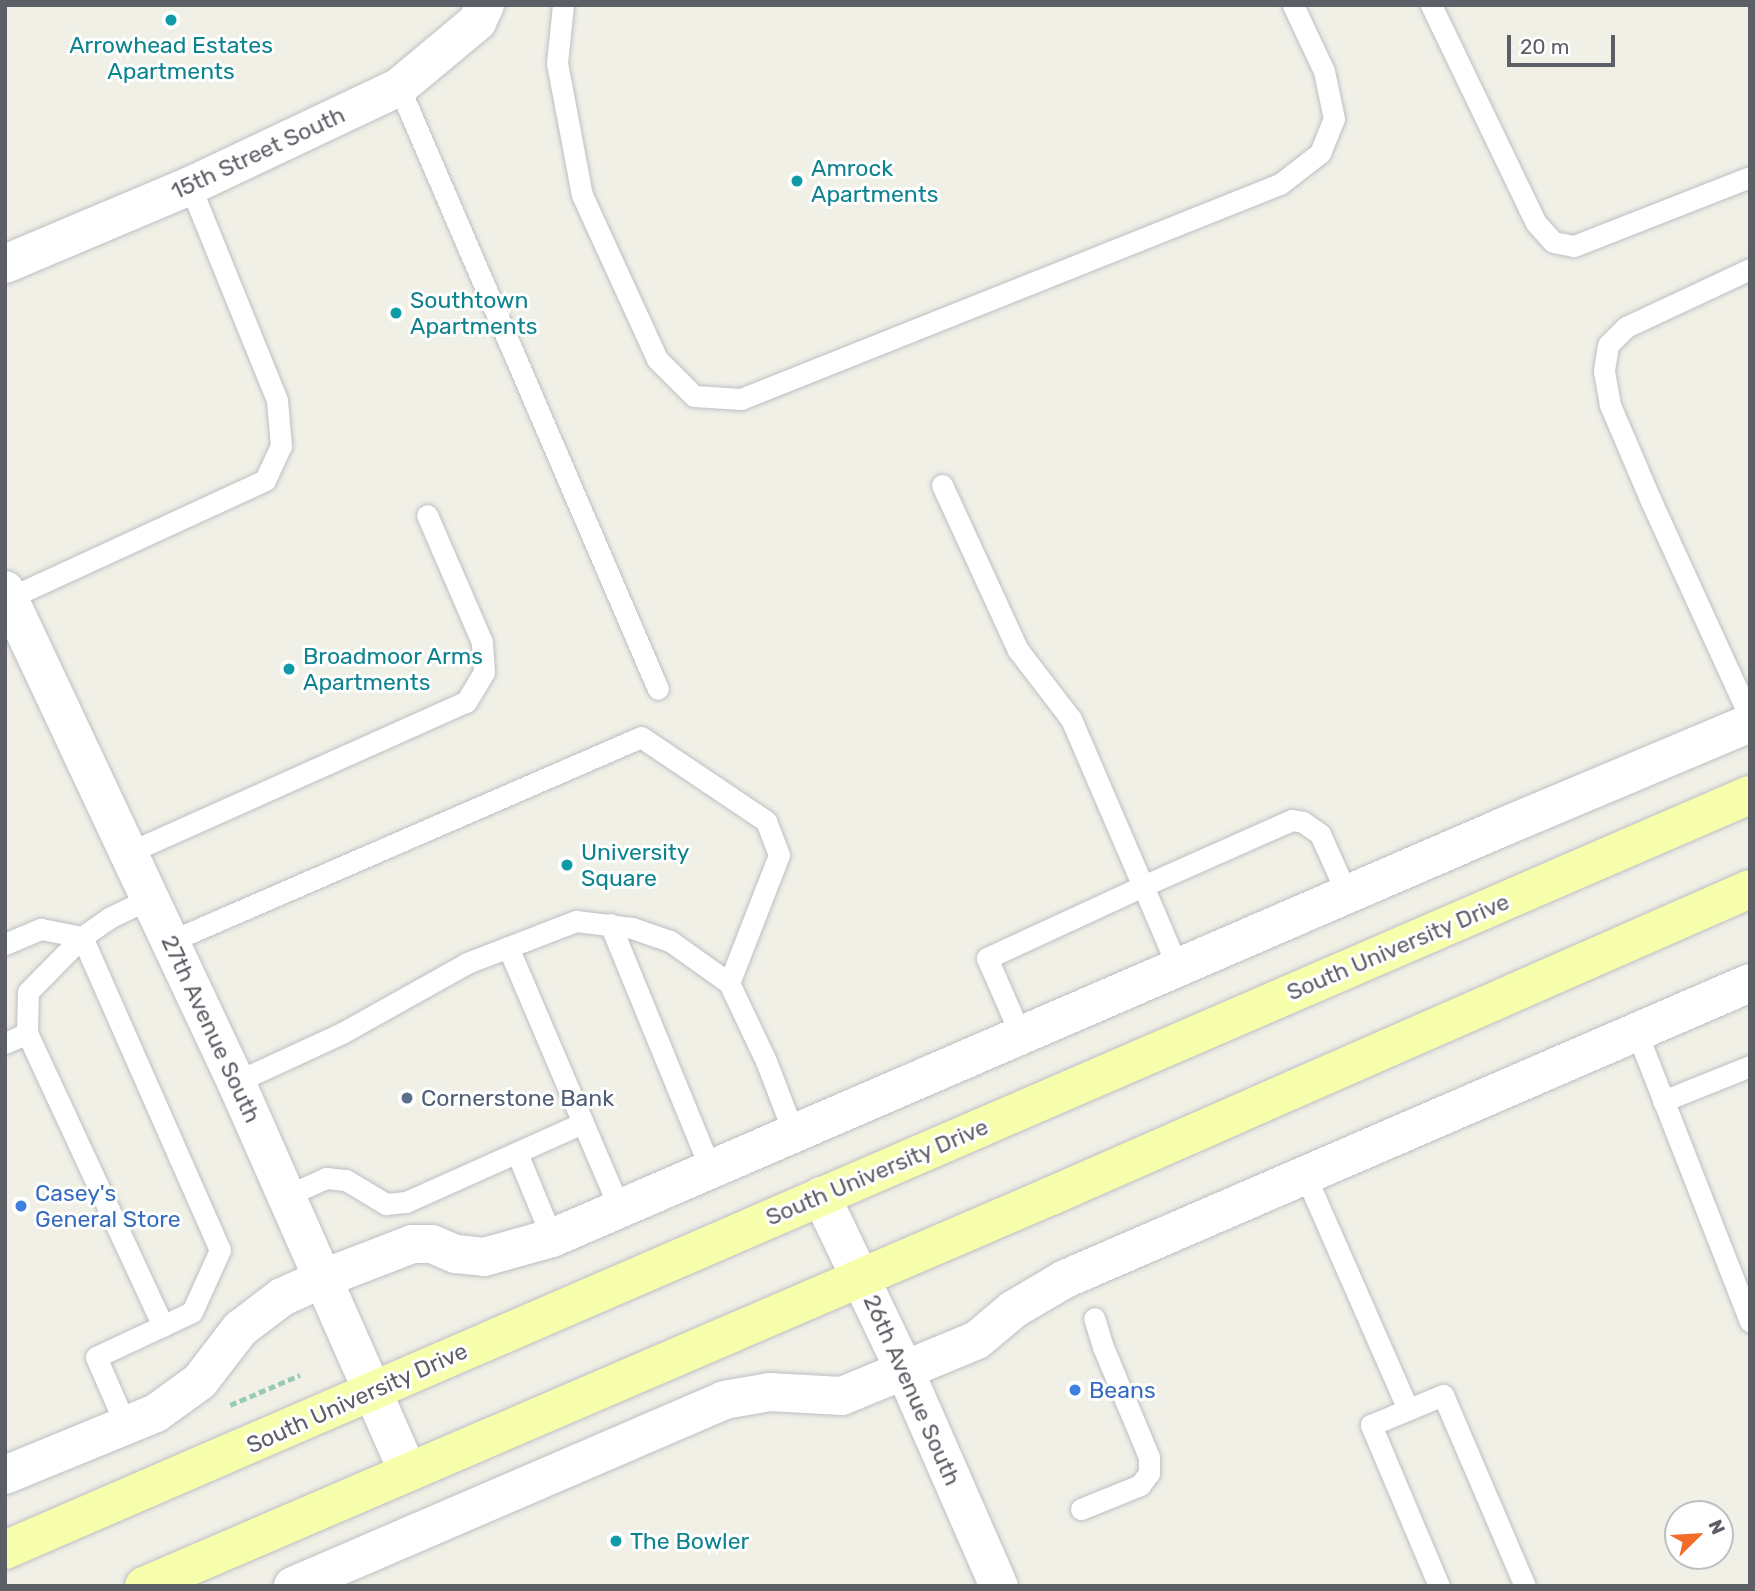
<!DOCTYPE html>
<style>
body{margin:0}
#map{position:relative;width:1755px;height:1591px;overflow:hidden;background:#f0f0e6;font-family:Rubik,sans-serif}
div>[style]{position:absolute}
.path>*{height:4.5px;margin-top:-2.25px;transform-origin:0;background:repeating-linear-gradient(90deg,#99cab4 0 7px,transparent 0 10.5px)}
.roads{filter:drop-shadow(0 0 2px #bdbec5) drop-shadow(0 0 2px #bdbec5)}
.service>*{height:21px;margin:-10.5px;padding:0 10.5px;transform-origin:10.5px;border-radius:10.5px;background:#fff}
.minor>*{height:38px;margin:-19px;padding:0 19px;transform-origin:19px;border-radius:19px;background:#fff}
.tertiary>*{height:38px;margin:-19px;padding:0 19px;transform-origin:19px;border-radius:19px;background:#fff}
.primary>*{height:38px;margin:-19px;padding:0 19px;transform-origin:19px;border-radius:19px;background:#f7ffac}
.dots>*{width:19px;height:19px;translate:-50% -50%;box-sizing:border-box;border:4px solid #fff;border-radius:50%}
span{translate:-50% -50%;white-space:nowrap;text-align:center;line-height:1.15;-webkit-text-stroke:6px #fff;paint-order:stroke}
.culture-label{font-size:23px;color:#0d838f}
.left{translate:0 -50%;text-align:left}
.street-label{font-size:23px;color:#5d5f67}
.service-label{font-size:23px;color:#4e5e75}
.shop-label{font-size:23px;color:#366cbe}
.frame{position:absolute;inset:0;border:7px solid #5d5f67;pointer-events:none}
.north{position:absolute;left:1664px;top:1500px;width:70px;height:70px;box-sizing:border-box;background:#fff;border:2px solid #bebfc2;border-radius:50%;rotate:66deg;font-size:19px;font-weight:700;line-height:28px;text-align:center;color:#5d5f67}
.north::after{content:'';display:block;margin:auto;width:24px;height:32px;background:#f26d2a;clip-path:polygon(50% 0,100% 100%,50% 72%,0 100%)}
.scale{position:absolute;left:1507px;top:35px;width:108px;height:32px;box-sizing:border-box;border:4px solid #5d5f67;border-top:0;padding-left:9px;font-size:21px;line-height:24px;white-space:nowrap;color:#5d5f67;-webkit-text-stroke:5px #fff;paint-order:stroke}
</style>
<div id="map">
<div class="path">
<i style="left:230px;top:1405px;width:76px;rotate:-23.2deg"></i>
</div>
<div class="roads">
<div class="service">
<i style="left:563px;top:5px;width:58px;rotate:95.9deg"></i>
<i style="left:557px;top:63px;width:134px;rotate:79.3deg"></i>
<i style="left:582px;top:195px;width:180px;rotate:65.4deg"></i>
<i style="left:657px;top:359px;width:52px;rotate:45deg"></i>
<i style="left:694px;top:396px;width:47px;rotate:3.7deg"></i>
<i style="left:741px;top:399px;width:580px;rotate:-21.75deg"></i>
<i style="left:1280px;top:184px;width:51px;rotate:-37.8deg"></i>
<i style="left:1320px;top:153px;width:37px;rotate:-68deg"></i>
<i style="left:1334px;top:119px;width:49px;rotate:-101.8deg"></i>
<i style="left:1324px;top:71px;width:73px;rotate:-115.2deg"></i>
<i style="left:1431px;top:5px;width:242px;rotate:64.3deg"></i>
<i style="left:1536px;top:223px;width:25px;rotate:48deg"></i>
<i style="left:1553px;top:242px;width:21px;rotate:11deg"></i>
<i style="left:1574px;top:246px;width:189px;rotate:-21.4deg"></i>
<i style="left:399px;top:87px;width:655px;rotate:66.72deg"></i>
<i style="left:1750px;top:269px;width:137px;rotate:154.9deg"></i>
<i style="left:1626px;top:327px;width:25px;rotate:135deg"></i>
<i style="left:1608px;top:345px;width:26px;rotate:99deg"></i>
<i style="left:1604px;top:371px;width:35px;rotate:80deg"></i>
<i style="left:1610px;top:405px;width:102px;rotate:66.9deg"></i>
<i style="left:1650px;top:499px;width:240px;rotate:65.4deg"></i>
<i style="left:942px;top:485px;width:182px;rotate:65.3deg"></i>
<i style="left:1018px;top:650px;width:87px;rotate:52.5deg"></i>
<i style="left:1071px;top:719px;width:182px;rotate:66.7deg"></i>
<i style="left:1143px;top:886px;width:172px;rotate:155.2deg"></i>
<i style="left:987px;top:958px;width:85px;rotate:66.4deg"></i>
<i style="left:9px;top:598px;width:282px;rotate:-24.7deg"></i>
<i style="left:265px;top:480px;width:38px;rotate:-65deg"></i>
<i style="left:281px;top:446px;width:46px;rotate:-95deg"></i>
<i style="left:277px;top:400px;width:231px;rotate:-112.1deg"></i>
<i style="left:130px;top:852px;width:368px;rotate:-24.1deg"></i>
<i style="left:466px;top:702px;width:35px;rotate:-59deg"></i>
<i style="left:484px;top:672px;width:30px;rotate:-94deg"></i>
<i style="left:482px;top:642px;width:138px;rotate:-113.4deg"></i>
<i style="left:610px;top:924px;width:266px;rotate:67.7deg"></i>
<i style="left:82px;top:937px;width:77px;rotate:134.5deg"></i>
<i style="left:28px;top:992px;width:41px;rotate:91.4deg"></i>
<i style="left:27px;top:1033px;width:323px;rotate:65.1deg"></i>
<i style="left:171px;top:941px;width:512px;rotate:-23.46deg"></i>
<i style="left:641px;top:737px;width:151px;rotate:33.9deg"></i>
<i style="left:766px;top:821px;width:36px;rotate:69deg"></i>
<i style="left:779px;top:855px;width:137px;rotate:111.3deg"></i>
<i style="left:5px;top:944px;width:39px;rotate:-23deg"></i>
<i style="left:41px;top:929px;width:42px;rotate:11deg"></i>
<i style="left:508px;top:947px;width:285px;rotate:66.9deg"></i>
<i style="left:1178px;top:968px;width:89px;rotate:-113.1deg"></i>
<i style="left:1143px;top:886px;width:163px;rotate:-23.9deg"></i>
<i style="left:1292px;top:820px;width:11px;rotate:10deg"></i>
<i style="left:1303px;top:822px;width:21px;rotate:35deg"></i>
<i style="left:1320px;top:834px;width:66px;rotate:65.8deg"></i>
<i style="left:1637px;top:1033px;width:310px;rotate:68.6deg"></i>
<i style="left:5px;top:1043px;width:24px;rotate:-24deg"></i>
<i style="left:236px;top:1082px;width:117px;rotate:-24.8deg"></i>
<i style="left:342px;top:1033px;width:143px;rotate:-29.2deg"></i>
<i style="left:467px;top:963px;width:117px;rotate:-21.1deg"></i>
<i style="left:576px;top:921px;width:56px;rotate:7.1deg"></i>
<i style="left:632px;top:928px;width:40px;rotate:18.9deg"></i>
<i style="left:670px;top:941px;width:72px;rotate:35.4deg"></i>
<i style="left:729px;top:983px;width:86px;rotate:64.6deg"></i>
<i style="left:766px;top:1061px;width:78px;rotate:69deg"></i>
<i style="left:1663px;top:1101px;width:94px;rotate:-21.9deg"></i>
<i style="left:517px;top:1153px;width:92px;rotate:67.6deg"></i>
<i style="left:1306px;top:1177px;width:253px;rotate:66.3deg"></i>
<i style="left:286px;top:1196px;width:44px;rotate:-24.2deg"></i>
<i style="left:326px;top:1178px;width:20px;rotate:6deg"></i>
<i style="left:346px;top:1180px;width:47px;rotate:31deg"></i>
<i style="left:386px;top:1204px;width:20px;rotate:-6deg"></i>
<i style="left:406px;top:1202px;width:194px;rotate:-24.1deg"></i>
<i style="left:126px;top:1426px;width:75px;rotate:-113.5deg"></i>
<i style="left:96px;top:1357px;width:106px;rotate:-25.1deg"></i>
<i style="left:192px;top:1312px;width:68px;rotate:-65.7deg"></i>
<i style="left:220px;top:1250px;width:342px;rotate:-113.8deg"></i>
<i style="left:82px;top:937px;width:33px;rotate:-35deg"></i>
<i style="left:109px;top:918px;width:46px;rotate:-26deg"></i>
<i style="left:1081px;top:1509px;width:64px;rotate:-22.1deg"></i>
<i style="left:1140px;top:1485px;width:15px;rotate:-53deg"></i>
<i style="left:1149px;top:1473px;width:16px;rotate:-90deg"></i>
<i style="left:1149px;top:1457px;width:119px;rotate:-112.7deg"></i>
<i style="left:1103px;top:1347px;width:30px;rotate:-107deg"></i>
<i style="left:1439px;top:1586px;width:175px;rotate:-112.9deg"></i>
<i style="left:1371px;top:1425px;width:78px;rotate:-22.6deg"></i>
<i style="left:1443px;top:1395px;width:208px;rotate:66.8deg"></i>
</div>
<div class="minor">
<i style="left:5px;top:264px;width:201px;rotate:-22.9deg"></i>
<i style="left:190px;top:186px;width:231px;rotate:-25.3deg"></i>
<i style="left:399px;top:87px;width:102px;rotate:-39.8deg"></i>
<i style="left:477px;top:22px;width:19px;rotate:-65deg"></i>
<i style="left:821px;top:1196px;width:192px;rotate:64.4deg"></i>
<i style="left:904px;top:1369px;width:237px;rotate:66.4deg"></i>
<i style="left:5px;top:1475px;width:163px;rotate:-22.3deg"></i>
<i style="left:156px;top:1413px;width:54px;rotate:-36deg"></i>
<i style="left:200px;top:1381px;width:66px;rotate:-52.4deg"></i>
<i style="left:240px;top:1329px;width:53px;rotate:-37.3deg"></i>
<i style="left:282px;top:1297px;width:46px;rotate:-24.3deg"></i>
<i style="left:324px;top:1278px;width:94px;rotate:-21.1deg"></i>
<i style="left:412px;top:1244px;width:20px"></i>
<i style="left:432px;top:1244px;width:26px;rotate:23deg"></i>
<i style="left:456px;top:1254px;width:28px;rotate:6deg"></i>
<i style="left:484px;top:1257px;width:71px;rotate:-15.6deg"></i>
<i style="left:552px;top:1238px;width:1036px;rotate:-23.37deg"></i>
<i style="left:1503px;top:827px;width:268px;rotate:-22.8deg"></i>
<i style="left:293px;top:1586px;width:469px;rotate:-23.3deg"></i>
<i style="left:724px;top:1400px;width:47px;rotate:-9.9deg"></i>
<i style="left:770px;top:1392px;width:72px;rotate:3.2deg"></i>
<i style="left:842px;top:1396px;width:146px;rotate:-22.5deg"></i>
<i style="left:977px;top:1340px;width:48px;rotate:-40deg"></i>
<i style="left:1014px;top:1309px;width:59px;rotate:-30.5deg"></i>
<i style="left:1065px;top:1279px;width:746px;rotate:-23.37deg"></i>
</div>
<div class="tertiary">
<i style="left:5px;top:590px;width:544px;rotate:64.85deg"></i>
<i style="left:236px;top:1082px;width:426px;rotate:66.2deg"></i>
</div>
<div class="primary">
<i style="left:5px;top:1550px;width:1901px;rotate:-23.4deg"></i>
<i style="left:144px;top:1586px;width:987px;rotate:-23.27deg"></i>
<i style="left:1051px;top:1196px;width:763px;rotate:-23.71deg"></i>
</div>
</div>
<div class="dots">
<i style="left:171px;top:20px;background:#0f9aa8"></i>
<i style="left:797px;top:181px;background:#0f9aa8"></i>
<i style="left:396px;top:313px;background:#0f9aa8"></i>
<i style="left:289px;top:669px;background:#0f9aa8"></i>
<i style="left:567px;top:865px;background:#0f9aa8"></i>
<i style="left:407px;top:1098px;background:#5c6f8a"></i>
<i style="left:21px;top:1206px;background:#3f7fe0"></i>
<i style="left:1075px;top:1390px;background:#3f7fe0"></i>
<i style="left:616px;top:1541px;background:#0f9aa8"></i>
</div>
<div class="culture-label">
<span style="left:171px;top:58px">Arrowhead Estates<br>Apartments</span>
<span class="left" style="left:811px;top:181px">Amrock<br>Apartments</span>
<span class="left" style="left:410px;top:313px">Southtown<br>Apartments</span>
<span class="left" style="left:303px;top:669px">Broadmoor Arms<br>Apartments</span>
<span class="left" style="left:581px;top:865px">University<br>Square</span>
<span class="left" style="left:630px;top:1541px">The Bowler</span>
</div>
<div class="street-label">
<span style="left:258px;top:153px;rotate:-25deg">15th Street South</span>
<span style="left:1398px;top:947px;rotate:-23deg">South University Drive</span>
<span style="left:211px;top:1029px;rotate:65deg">27th Avenue South</span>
<span style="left:877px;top:1172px;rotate:-23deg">South University Drive</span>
<span style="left:912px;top:1390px;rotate:66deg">26th Avenue South</span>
<span style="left:357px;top:1398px;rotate:-24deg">South University Drive</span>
</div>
<div class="service-label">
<span class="left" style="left:421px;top:1098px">Cornerstone Bank</span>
</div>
<div class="shop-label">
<span class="left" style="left:35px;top:1206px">Casey's<br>General Store</span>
<span class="left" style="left:1089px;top:1390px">Beans</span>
</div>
<div class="frame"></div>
<div class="north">N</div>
<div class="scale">20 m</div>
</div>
